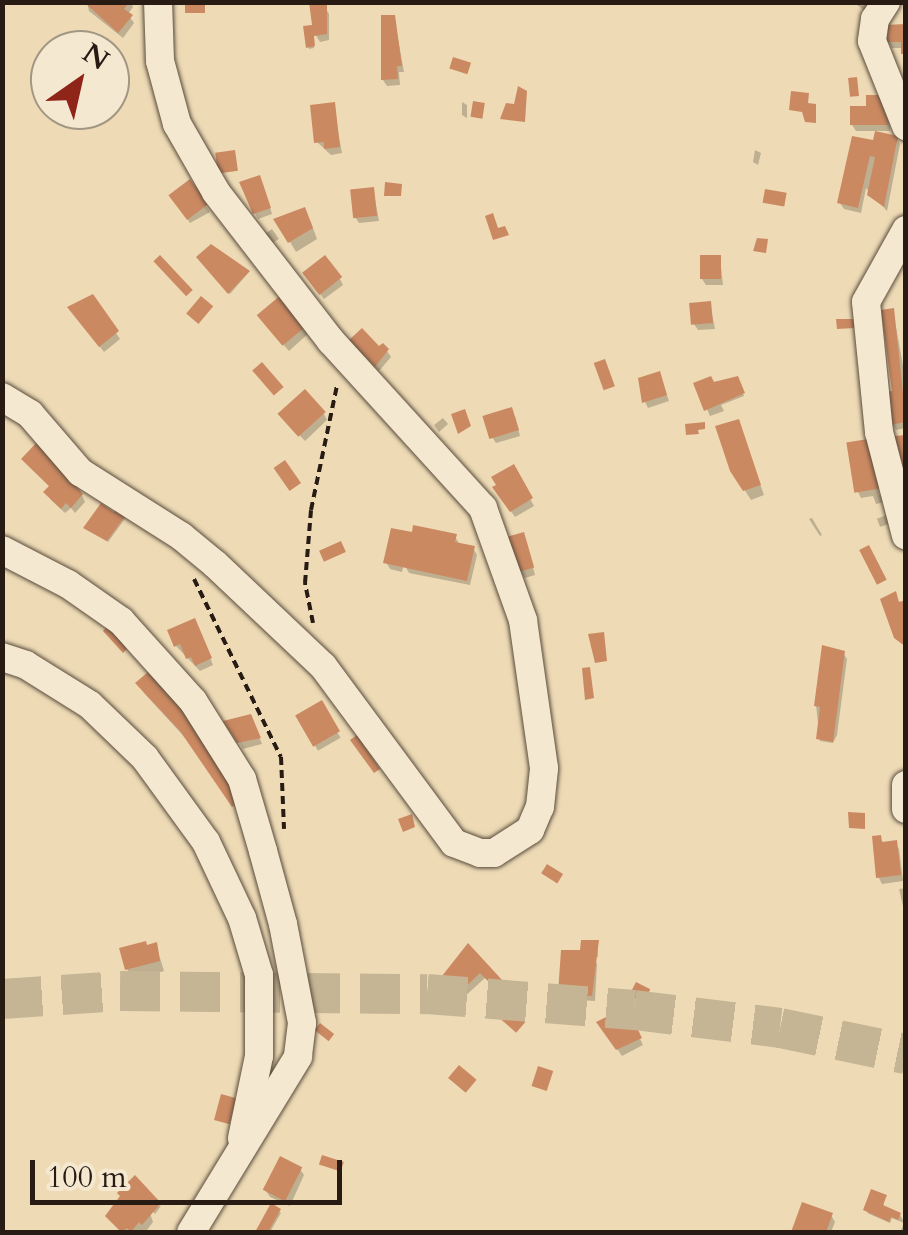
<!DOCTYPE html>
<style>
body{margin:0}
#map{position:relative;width:908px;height:1235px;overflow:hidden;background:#eedbb6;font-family:Cardo,serif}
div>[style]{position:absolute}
.shadow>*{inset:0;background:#0003;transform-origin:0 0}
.building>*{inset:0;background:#cb8962;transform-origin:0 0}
.highway-tunnel>*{height:40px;margin-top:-20px;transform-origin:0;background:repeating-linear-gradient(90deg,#c6b595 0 40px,transparent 0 60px)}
.path>*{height:4px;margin-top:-2px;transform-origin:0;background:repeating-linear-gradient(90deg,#271b13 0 8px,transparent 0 13px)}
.roads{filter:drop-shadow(0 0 2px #594b3c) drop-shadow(0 0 2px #594b3c)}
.minor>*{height:28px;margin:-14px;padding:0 14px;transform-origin:14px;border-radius:14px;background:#f4e8d0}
span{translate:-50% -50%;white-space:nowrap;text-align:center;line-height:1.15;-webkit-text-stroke:8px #f4e8d0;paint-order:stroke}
.frame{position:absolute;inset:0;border:5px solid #271b13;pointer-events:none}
.north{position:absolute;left:30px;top:30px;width:100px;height:100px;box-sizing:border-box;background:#f4e8d0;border:2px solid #a29684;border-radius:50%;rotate:34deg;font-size:28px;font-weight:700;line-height:40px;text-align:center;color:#271b13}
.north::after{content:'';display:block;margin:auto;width:35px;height:45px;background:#8f2418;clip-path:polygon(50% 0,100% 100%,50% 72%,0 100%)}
.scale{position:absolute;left:30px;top:1160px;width:312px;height:45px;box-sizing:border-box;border:5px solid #271b13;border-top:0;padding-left:12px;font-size:30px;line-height:35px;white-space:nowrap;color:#271b13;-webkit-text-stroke:8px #f4e8d0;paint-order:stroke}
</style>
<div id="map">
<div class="shadow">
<i style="clip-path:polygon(87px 2px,131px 2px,133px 7px,128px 14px,134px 23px,123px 38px,89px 11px)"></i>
<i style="clip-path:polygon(312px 2px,322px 2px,329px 14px,329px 40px,320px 42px,312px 29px,314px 48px,309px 49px,306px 28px,315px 27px)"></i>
<i style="clip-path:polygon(853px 2px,877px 2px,869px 14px)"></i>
<i style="clip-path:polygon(394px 17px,404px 72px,399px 72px,400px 85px,387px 86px,383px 80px)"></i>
<i style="clip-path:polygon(906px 27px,906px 57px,903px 48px,892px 48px,888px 42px)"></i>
<i style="clip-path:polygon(462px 102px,467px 105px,467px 118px,462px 115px)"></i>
<i style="clip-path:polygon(890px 104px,890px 131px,856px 131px,852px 125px)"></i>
<i style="clip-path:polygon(333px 105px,342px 153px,331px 155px,317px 142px)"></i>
<i style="clip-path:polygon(897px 138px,900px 144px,887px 211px,866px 188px,861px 213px,844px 209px,840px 203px,874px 143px)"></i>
<i style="clip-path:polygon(755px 150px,761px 153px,758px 165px,753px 162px)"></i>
<i style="clip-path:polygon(189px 182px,210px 212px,190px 223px,175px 201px)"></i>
<i style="clip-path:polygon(263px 185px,272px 214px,258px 219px,255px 213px)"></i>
<i style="clip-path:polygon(373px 189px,379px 221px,359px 223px,355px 217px)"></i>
<i style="clip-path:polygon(277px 220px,310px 220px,317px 239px,296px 252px)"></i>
<i style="left:272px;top:229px;width:12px;height:8px;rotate:55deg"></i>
<i style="clip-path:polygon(720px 258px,723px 285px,706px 285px,702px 279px)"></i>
<i style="clip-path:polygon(248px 273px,230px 294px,221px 284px)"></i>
<i style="clip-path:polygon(340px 279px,343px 285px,324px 299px,309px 280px)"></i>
<i style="clip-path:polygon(92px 297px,120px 339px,104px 352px,74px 314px)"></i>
<i style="clip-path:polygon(281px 297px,310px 332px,289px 351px,263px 322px)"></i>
<i style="clip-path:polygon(710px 303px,715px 329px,698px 330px,694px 324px)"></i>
<i style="clip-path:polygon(893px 311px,906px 382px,906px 428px,896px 430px,892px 424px)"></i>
<i style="clip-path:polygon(356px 347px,387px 351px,391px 357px,379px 371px)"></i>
<i style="clip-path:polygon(737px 379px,744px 396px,721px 405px,724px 411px,710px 416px,696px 384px)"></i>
<i style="clip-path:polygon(662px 381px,669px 401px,648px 408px,645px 402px)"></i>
<i style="clip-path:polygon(324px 414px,327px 420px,305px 441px,285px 420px)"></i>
<i style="clip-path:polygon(515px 416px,520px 436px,496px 443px,492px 437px)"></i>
<i style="clip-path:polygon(443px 418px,448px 424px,439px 432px,434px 425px)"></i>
<i style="clip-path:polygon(738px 422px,764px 495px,751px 500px,732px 470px)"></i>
<i style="clip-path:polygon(873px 454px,879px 494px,885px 502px,876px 504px,873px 496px,861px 498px,858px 492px)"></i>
<i style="clip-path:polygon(28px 465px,76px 482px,85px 502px,75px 513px,71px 508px,65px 513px,50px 499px,51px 488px)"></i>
<i style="clip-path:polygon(513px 467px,534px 506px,515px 517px,499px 494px)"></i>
<i style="left:889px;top:514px;width:9px;height:13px;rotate:69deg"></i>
<i style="clip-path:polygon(114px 516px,127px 516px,108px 542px,87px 530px)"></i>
<i style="clip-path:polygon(812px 518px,822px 535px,820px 536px,809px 519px)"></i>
<i style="clip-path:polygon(414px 535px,455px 537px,461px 546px,473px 548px,477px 555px,470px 585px,409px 573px,404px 564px,402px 572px,390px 569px,386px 562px)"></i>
<i style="clip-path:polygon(526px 542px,535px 575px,525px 578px,521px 572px)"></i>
<i style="clip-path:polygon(198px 628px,213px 665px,200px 671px,176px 646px)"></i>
<i style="clip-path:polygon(843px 653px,847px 659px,837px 735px,833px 743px,820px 741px,816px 705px)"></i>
<i style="clip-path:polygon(154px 670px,223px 764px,240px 815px,189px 742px,144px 693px,138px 683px)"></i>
<i style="left:321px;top:704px;width:39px;height:26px;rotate:60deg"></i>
<i style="clip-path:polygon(227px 722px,254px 724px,262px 744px,243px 749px)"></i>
<i style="clip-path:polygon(880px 837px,884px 844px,895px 843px,899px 849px,903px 881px,882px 884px,879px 878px)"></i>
<i style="clip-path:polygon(906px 888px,906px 906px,903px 906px,899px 889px)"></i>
<i style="clip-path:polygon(597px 942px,598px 957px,593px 957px,597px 964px,595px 1001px,564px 999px,560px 992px,582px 956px)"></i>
<i style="clip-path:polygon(156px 945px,164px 971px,133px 979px,127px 969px)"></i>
<i style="clip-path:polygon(468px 947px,501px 982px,505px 988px,500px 992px,485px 978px,463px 998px,449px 983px)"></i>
<i style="clip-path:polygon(626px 1010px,643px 1045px,622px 1056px,599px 1023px)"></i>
<i style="clip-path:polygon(300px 1169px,304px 1175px,290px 1206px,270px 1197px,266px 1191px)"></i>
<i style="clip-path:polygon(126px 1194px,161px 1206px,155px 1214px,148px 1207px,153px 1222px,147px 1230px,121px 1232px,108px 1216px)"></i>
<i style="clip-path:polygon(885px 1197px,883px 1208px,900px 1215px,904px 1222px,906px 1219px,906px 1232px,900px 1232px,904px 1223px,892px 1218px,890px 1223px,867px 1213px)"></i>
<i style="clip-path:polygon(803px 1205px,831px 1215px,835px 1222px,831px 1232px,794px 1232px)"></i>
<i style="clip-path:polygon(272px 1207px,281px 1213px,270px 1232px,258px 1232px)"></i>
</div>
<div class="building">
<i style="clip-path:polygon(84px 2px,129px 2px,124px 9px,133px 15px,118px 33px)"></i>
<i style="left:185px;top:2px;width:20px;height:11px"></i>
<i style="clip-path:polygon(309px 2px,327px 5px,327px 34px,314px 36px,315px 46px,306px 48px,303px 26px,312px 25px)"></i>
<i style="clip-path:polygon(381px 15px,395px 15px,402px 66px,397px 66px,398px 79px,381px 80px)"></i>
<i style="clip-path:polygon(906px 24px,906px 54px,901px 54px,901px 42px,886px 42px,885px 25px)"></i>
<i style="left:453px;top:57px;width:19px;height:12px;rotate:18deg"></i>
<i style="left:857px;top:77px;width:19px;height:9px;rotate:84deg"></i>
<i style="clip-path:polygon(518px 86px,527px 91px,525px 122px,500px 119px,506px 103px,514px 104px)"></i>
<i style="clip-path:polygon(791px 91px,809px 93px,808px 103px,816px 104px,816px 123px,805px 122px,802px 112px,789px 110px)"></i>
<i style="clip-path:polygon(866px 95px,888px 95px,888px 125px,850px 125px,850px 106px,866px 106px)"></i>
<i style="left:473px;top:101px;width:12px;height:16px;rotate:9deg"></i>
<i style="clip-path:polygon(335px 102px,340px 147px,324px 149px,324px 142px,314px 143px,310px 105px)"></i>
<i style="clip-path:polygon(875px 131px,898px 136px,884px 207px,867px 195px,875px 157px,870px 156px,858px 208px,837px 203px,852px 136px,873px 140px)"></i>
<i style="left:235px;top:150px;width:21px;height:20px;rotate:82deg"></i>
<i style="clip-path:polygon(260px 175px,271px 208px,253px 214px,239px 182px)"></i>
<i style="left:190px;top:179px;width:31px;height:27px;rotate:53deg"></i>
<i style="clip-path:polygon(385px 182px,402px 184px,401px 196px,384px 196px)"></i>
<i style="left:374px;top:187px;width:29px;height:24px;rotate:84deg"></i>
<i style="left:765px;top:189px;width:22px;height:14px;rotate:10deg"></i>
<i style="clip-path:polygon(305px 207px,313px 228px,288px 243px,273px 219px)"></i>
<i style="clip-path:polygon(493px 213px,498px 228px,505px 226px,509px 235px,493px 240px,485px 216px)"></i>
<i style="clip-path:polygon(757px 238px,768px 239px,766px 253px,753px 251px)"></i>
<i style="clip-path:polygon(211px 244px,250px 271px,228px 294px,196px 257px)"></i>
<i style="left:160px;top:255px;width:48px;height:9px;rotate:47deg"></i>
<i style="left:325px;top:255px;width:28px;height:29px;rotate:52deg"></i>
<i style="left:700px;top:255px;width:21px;height:24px"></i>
<i style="clip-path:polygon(93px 294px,119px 331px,99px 347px,67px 307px)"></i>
<i style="left:282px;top:294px;width:40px;height:33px;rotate:50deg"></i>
<i style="left:201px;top:296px;width:16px;height:23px;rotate:40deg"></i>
<i style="left:711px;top:301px;width:22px;height:22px;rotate:85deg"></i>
<i style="clip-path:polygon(894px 308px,906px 422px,890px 425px,885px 392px,892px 391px,881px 310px)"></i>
<i style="clip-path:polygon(836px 319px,855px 319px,855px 328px,837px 329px)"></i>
<i style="clip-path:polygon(362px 328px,379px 346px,383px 343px,389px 349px,375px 367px,349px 340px)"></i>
<i style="left:605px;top:359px;width:29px;height:12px;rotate:70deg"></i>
<i style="left:262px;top:362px;width:33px;height:13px;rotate:49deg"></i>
<i style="clip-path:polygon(660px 371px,667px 395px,642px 403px,638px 378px)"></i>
<i style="clip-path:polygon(711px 376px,714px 382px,738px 376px,745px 393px,704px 411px,693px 383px)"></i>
<i style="left:305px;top:389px;width:31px;height:37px;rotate:48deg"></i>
<i style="left:512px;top:407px;width:24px;height:31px;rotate:73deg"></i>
<i style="clip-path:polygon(465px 409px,471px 426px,458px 434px,451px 414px)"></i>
<i style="clip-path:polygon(739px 419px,761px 485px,743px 491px,730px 471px,715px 426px)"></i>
<i style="clip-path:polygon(705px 422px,705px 429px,698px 430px,699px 434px,686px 435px,685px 424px)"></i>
<i style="clip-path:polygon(906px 435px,906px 470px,899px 471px,895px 436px)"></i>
<i style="left:874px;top:438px;width:51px;height:28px;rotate:81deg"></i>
<i style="clip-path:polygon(39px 440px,78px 480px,75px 486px,83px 494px,71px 508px,66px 503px,61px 509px,43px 492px,49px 486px,21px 459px)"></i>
<i style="left:285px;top:460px;width:28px;height:14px;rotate:55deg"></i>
<i style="clip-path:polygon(514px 464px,533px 498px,510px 512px,492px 487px,496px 485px,491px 477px)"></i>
<i style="clip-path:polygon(101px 503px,114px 512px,119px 505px,128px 512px,107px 541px,83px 528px)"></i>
<i style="clip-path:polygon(413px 525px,457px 534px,455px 542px,475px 546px,467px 581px,383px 563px,391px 528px,412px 532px)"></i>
<i style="left:524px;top:532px;width:37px;height:17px;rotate:74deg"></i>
<i style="left:341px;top:541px;width:12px;height:24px;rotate:66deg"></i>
<i style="left:869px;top:545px;width:39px;height:11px;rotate:63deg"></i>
<i style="clip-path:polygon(896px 591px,899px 602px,906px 600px,906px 647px,894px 638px,880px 599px)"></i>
<i style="clip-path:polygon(195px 618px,212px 658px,195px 666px,191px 657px,186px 659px,180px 644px,174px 647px,167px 630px)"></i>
<i style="clip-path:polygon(113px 620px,135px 641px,123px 653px,103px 631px)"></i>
<i style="clip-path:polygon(604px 632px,607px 661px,595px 663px,588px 634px)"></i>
<i style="clip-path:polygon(822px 645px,845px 651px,833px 742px,816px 739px,820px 707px,814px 706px)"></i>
<i style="clip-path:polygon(154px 667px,240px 800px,232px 807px,180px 731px,135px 683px)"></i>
<i style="clip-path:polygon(590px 667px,594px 698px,585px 700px,582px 668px)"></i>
<i style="left:322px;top:700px;width:36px;height:31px;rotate:60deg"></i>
<i style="clip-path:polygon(251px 714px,261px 738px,237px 743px,223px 721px)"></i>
<i style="clip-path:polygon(357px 735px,380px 769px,374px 773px,350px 740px)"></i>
<i style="clip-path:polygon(848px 812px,865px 813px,865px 829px,849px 828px)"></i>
<i style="clip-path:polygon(412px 814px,415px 827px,403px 832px,398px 819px)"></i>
<i style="clip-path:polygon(881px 835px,882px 842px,897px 840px,901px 875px,876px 878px,872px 836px)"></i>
<i style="left:547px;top:864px;width:19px;height:11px;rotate:32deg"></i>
<i style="clip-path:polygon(581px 940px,599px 940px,592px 996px,558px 993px,561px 950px,580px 950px)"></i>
<i style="clip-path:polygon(146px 941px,147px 945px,157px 942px,160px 961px,125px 970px,119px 948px)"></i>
<i style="clip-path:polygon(468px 943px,503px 981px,495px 988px,480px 973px,459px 993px,442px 976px)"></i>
<i style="left:636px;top:982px;width:16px;height:15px;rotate:27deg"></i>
<i style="left:508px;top:1007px;width:23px;height:14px;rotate:41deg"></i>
<i style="clip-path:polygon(627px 1007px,642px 1038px,616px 1050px,596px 1022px)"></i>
<i style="left:320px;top:1023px;width:18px;height:9px;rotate:38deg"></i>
<i style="left:459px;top:1065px;width:23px;height:17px;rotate:40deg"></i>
<i style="left:538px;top:1066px;width:16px;height:21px;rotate:18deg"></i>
<i style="left:221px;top:1094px;width:16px;height:27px;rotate:15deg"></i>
<i style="left:322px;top:1155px;width:23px;height:10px;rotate:18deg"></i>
<i style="left:280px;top:1156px;width:25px;height:38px;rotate:27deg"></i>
<i style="clip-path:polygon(135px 1175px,161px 1203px,142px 1225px,139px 1222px,131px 1232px,127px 1228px,121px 1232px,105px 1216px,120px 1196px,117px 1193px)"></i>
<i style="clip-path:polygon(871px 1189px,887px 1195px,883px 1205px,901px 1213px,898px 1220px,891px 1217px,889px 1222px,863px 1210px)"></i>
<i style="clip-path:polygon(802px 1202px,833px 1213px,826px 1232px,791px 1232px)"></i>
<i style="clip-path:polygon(271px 1203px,281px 1209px,268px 1232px,255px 1232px)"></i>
</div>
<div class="highway-tunnel">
<i style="left:2px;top:999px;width:118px;rotate:-3.9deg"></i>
<i style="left:120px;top:991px;width:307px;rotate:0.6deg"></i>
<i style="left:427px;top:994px;width:208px;rotate:4.4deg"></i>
<i style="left:634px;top:1010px;width:147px;rotate:7deg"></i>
<i style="left:780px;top:1028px;width:129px;rotate:11.7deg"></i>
</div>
<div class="path">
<i style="left:194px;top:579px;width:198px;rotate:64deg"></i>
<i style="left:281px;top:757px;width:72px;rotate:87.6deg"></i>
<i style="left:313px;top:623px;width:41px;rotate:-101.3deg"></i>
<i style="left:305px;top:583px;width:73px;rotate:-85.3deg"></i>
<i style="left:311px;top:510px;width:127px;rotate:-78.2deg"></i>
</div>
<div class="roads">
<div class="minor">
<i style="left:886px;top:2px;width:20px;rotate:123deg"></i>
<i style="left:875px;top:19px;width:22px;rotate:98deg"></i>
<i style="left:872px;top:41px;width:92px;rotate:68.2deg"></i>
<i style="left:906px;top:230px;width:82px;rotate:119.1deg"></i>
<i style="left:866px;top:302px;width:131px;rotate:84.3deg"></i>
<i style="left:879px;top:432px;width:107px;rotate:75.4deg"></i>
<i style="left:2px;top:397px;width:33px;rotate:31deg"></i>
<i style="left:30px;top:414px;width:77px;rotate:49.2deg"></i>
<i style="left:80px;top:472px;width:120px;rotate:32.4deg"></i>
<i style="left:181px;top:536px;width:44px;rotate:39.5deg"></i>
<i style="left:215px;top:564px;width:149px;rotate:43.4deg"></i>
<i style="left:323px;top:666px;width:220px;rotate:53.5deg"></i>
<i style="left:454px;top:843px;width:28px;rotate:21deg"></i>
<i style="left:480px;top:853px;width:14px"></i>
<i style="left:494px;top:853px;width:43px;rotate:-32.6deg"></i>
<i style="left:530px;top:830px;width:25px;rotate:-67deg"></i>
<i style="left:540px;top:807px;width:39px;rotate:-84deg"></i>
<i style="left:544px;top:768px;width:149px;rotate:-98.1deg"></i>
<i style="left:523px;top:620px;width:119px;rotate:-109.7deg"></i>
<i style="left:483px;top:508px;width:226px;rotate:-132.3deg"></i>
<i style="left:331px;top:341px;width:188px;rotate:-127.7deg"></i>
<i style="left:216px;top:192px;width:78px;rotate:-119.8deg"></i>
<i style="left:177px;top:124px;width:65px;rotate:-105.1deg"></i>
<i style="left:160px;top:61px;width:59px;rotate:-91.9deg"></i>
<i style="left:2px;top:550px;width:74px;rotate:27.3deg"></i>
<i style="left:68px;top:584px;width:65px;rotate:34.9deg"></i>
<i style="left:121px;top:621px;width:108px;rotate:48deg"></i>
<i style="left:193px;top:701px;width:92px;rotate:57.9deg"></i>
<i style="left:242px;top:779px;width:75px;rotate:73.7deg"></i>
<i style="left:263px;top:851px;width:76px;rotate:74.7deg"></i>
<i style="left:283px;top:924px;width:101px;rotate:79.1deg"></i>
<i style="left:302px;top:1023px;width:34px;rotate:97deg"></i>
<i style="left:298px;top:1057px;width:205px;rotate:121.4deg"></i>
<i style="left:2px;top:657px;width:25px;rotate:18deg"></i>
<i style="left:26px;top:665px;width:75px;rotate:32deg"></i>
<i style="left:90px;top:705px;width:76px;rotate:43.9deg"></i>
<i style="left:145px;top:758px;width:104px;rotate:54deg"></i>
<i style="left:206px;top:842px;width:84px;rotate:64.7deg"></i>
<i style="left:242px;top:918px;width:59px;rotate:73.4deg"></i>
<i style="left:259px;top:975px;width:81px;rotate:90deg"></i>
<i style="left:259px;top:1056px;width:84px;rotate:101.7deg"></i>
<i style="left:906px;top:785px;width:24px;rotate:90deg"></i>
</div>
</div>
<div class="frame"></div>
<div class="north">N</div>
<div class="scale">100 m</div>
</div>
